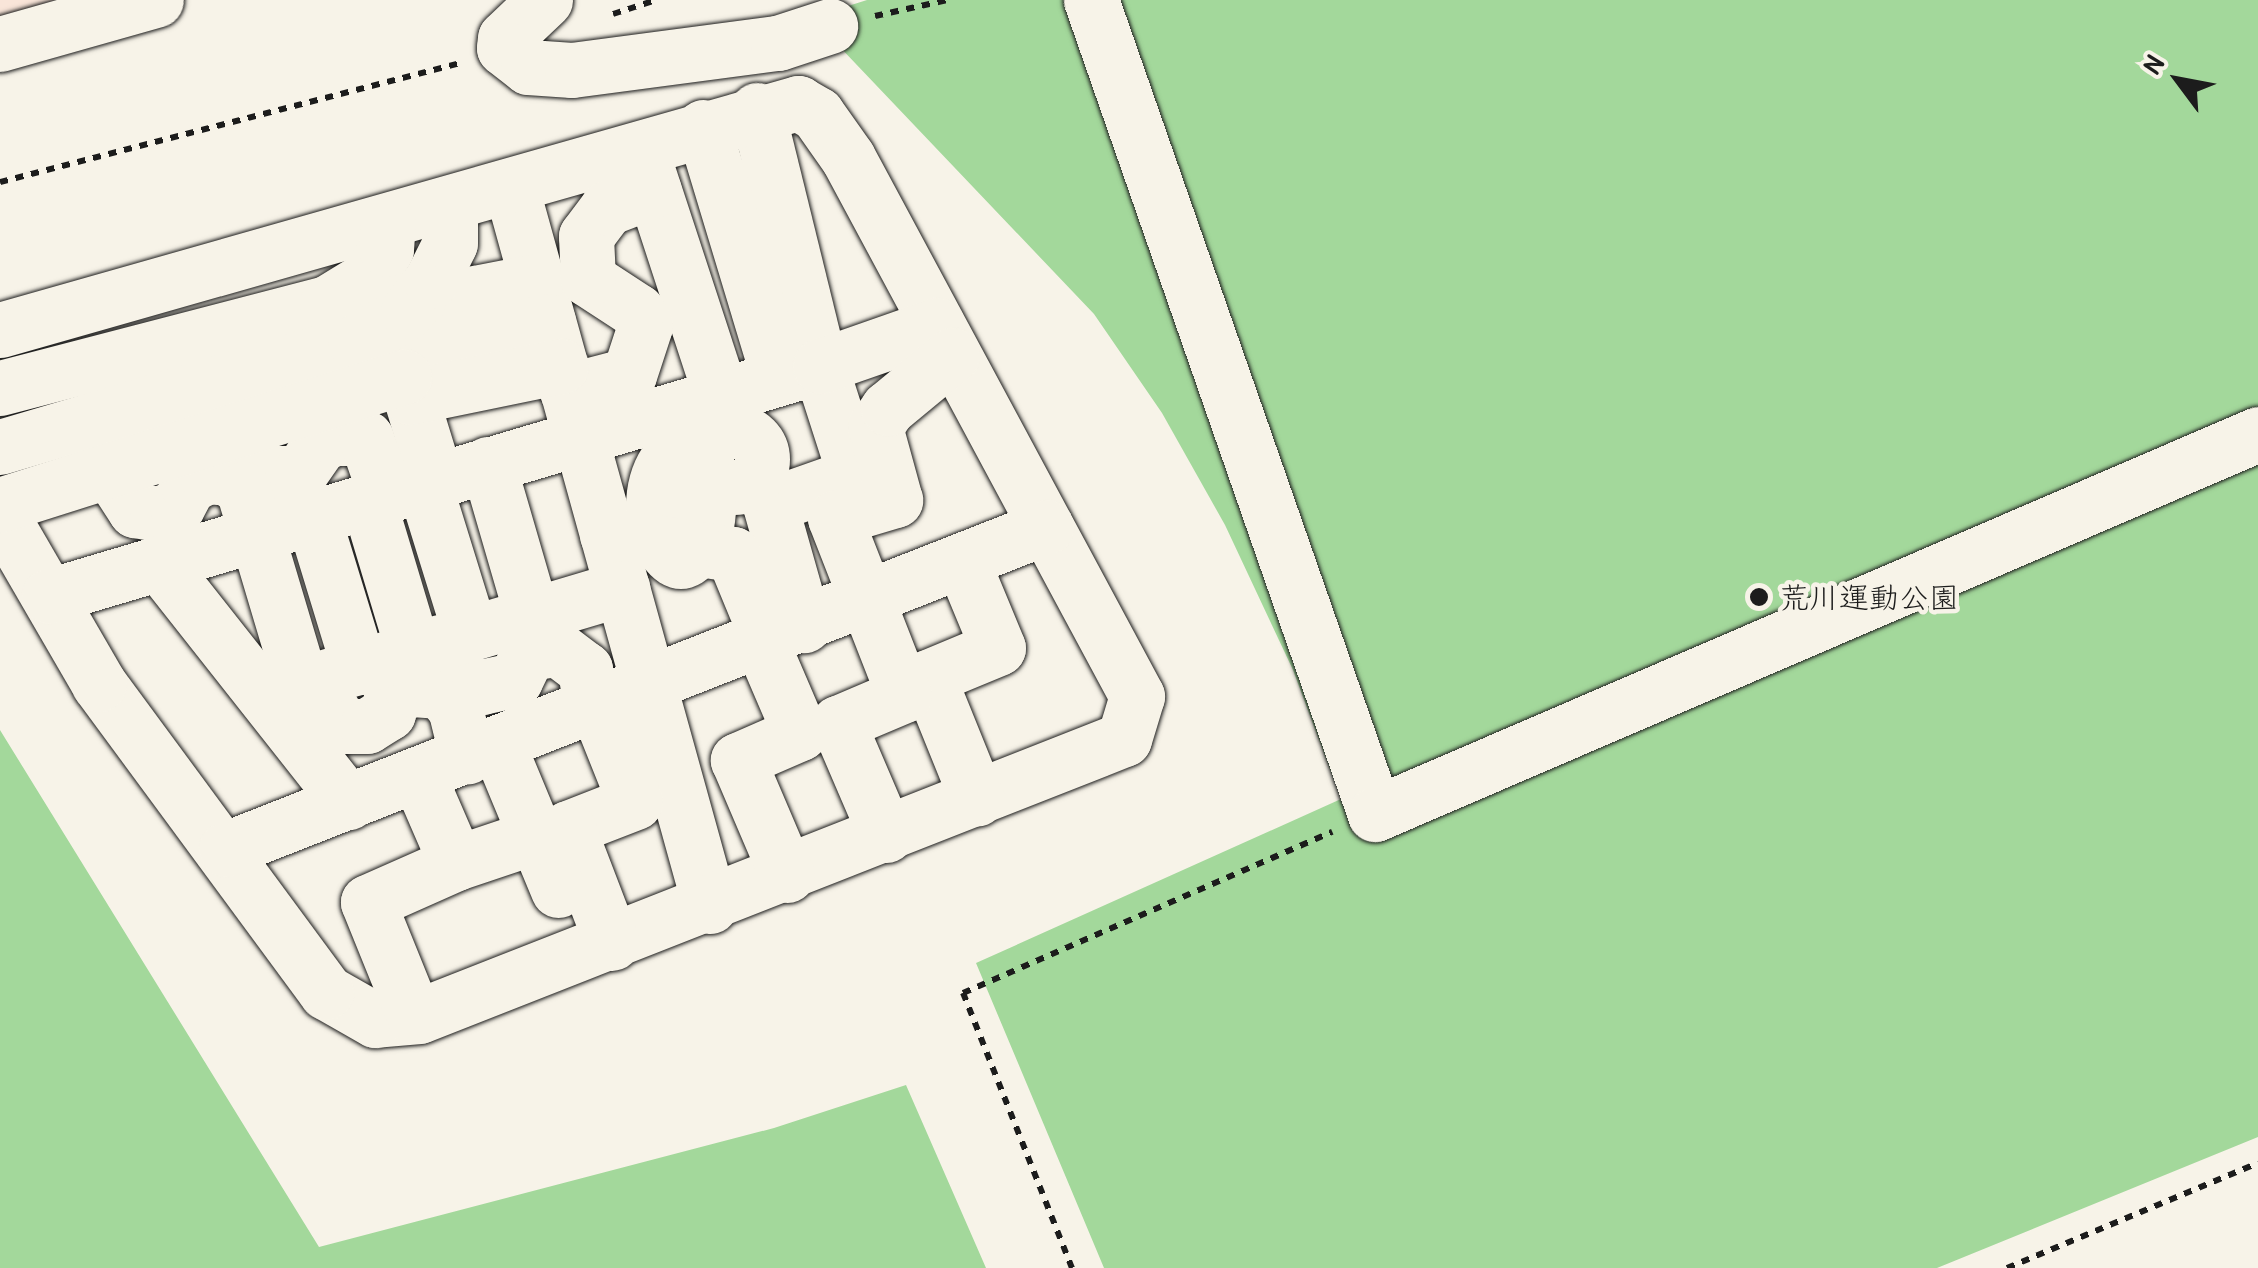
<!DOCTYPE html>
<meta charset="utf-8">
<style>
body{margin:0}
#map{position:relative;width:2258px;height:1268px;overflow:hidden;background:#f7f3e8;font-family:"Patrick Hand","Klee One",sans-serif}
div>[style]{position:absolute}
.built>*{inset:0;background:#f9e5d9}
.green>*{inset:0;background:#a3d89b}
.path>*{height:6px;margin-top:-3px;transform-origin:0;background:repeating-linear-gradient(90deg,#1c1c1c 0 8px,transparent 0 16px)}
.roads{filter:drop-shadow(0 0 2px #1c1c1c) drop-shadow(0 0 2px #1c1c1c)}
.minor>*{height:55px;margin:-27.5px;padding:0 27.5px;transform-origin:27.5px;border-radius:27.5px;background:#f7f3e8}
.minor>.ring{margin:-27.5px;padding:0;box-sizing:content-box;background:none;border:55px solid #f7f3e8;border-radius:50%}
.dots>*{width:28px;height:28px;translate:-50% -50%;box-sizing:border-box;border:5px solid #f7f3e8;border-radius:50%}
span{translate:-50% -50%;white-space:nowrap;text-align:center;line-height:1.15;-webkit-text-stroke:9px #f7f3e8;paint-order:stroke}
.poi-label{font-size:30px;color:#1c1c1c}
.left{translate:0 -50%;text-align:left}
.north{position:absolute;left:2128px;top:30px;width:100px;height:100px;-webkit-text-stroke:8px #f7f3e8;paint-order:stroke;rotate:302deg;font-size:28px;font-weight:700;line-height:40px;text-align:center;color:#1c1c1c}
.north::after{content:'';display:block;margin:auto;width:35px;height:45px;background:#1c1c1c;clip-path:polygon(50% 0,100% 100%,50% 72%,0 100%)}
</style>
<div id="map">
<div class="built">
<i style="clip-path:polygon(0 0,80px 0,0 23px)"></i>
</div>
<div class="green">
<i style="clip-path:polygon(867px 0,2258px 0,2258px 1137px,1937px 1268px,1104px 1268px,976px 963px,1341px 799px,1293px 670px,1225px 525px,1162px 413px,1094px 314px,836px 43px,826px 13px)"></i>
<i style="clip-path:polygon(0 730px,319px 1247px,774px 1128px,906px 1085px,986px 1268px,0 1268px)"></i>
</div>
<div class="path">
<i style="left:613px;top:14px;width:45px;rotate:-18deg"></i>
<i style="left:875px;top:16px;width:74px;rotate:-12.5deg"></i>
<i style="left:0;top:182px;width:478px;rotate:-14.5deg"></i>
<i style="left:1072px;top:1268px;width:296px;rotate:-111.6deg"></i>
<i style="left:963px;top:993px;width:403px;rotate:-23.6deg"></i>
<i style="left:2007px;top:1268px;width:272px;rotate:-22.7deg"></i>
</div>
<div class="roads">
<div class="minor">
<i style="left:545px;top:0;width:55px;rotate:136.5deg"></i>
<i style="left:505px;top:38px;width:10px;rotate:96deg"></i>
<i style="left:504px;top:48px;width:31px;rotate:38deg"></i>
<i style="left:528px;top:67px;width:44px;rotate:3.9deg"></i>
<i style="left:572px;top:70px;width:208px;rotate:-7.5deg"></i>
<i style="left:778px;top:43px;width:55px;rotate:-18.1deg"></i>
<i style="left:1091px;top:0;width:862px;rotate:70.77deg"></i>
<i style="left:1375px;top:814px;width:961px;rotate:-23.28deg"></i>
<i style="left:0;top:44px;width:162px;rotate:-15.8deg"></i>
<i style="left:757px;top:110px;width:264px;rotate:76.2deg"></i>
<i style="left:820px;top:366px;width:114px;rotate:72.2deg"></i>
<i style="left:855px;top:475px;width:90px;rotate:160.6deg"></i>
<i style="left:770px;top:505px;width:125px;rotate:74.2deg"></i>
<i style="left:703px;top:127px;width:262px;rotate:73.2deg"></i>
<i style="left:642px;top:154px;width:255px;rotate:71.9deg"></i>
<i style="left:511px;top:187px;width:746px;rotate:74.53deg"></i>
<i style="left:413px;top:305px;width:126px;rotate:-11deg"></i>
<i style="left:0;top:330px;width:830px;rotate:-15.88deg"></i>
<i style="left:798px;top:103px;width:22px;rotate:30deg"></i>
<i style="left:817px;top:114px;width:54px;rotate:54.8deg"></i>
<i style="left:848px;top:158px;width:611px;rotate:61.76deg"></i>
<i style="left:1137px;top:696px;width:45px;rotate:106.8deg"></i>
<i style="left:1124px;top:739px;width:757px;rotate:158.55deg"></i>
<i style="left:419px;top:1016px;width:44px;rotate:174.8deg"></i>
<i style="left:375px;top:1020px;width:56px;rotate:-150.3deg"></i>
<i style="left:326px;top:992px;width:383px;rotate:-126.4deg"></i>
<i style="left:99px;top:684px;width:198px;rotate:-120.1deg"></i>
<i style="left:393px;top:340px;width:146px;rotate:72.9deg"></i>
<i style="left:396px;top:352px;width:155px;rotate:-11.5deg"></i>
<i style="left:0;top:388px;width:338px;rotate:-14.6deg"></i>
<i style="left:327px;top:303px;width:48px;rotate:-31.4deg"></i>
<i style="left:368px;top:278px;width:34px;rotate:-58deg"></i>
<i style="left:386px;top:249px;width:28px;rotate:-86deg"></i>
<i style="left:567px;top:391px;width:64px;rotate:-14.5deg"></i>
<i style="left:629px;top:375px;width:52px;rotate:-71.9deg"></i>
<i style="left:645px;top:326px;width:17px;rotate:-118deg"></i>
<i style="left:637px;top:311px;width:59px;rotate:-146.9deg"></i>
<i style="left:588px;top:279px;width:43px;rotate:-92.7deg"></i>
<i style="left:586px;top:236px;width:35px;rotate:-53deg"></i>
<i style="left:607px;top:208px;width:50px;rotate:-21deg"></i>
<i style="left:410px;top:397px;width:154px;rotate:-11.6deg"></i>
<i style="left:240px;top:429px;width:34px;rotate:71deg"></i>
<i style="left:251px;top:461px;width:24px;rotate:30deg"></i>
<i style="left:272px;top:473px;width:28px"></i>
<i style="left:300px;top:473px;width:35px;rotate:-55deg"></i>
<i style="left:320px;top:444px;width:16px;rotate:-22deg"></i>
<i style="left:335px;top:438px;width:31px"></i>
<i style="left:366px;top:438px;width:60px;rotate:70.7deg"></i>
<i class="ring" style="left:706px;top:431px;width:1px;height:1px"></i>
<i style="left:0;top:447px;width:370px;rotate:-16.5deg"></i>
<i style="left:355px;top:342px;width:61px;rotate:-30.3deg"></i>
<i style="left:408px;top:311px;width:38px;rotate:-53deg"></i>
<i style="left:431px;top:281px;width:42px;rotate:-63.4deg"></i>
<i style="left:450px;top:243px;width:39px;rotate:-90deg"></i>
<i class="ring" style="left:653px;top:451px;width:-1px;height:-1px"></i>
<i style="left:488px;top:464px;width:157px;rotate:73.8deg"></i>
<i style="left:109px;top:470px;width:48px;rotate:57deg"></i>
<i style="left:135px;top:510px;width:22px;rotate:10deg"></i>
<i style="left:157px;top:514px;width:21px;rotate:-19deg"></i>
<i style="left:177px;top:507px;width:24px;rotate:-62deg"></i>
<i style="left:188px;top:486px;width:21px;rotate:-28deg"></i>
<i style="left:207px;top:476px;width:21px;rotate:5deg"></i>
<i style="left:228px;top:478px;width:19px;rotate:36deg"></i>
<i style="left:243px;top:489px;width:203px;rotate:73.4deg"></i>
<i style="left:424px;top:484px;width:156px;rotate:72.8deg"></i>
<i style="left:368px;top:500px;width:157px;rotate:73.3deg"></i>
<i style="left:0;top:505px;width:424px;rotate:-17.6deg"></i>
<i style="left:313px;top:517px;width:157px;rotate:73deg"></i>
<i style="left:607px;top:535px;width:127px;rotate:8.6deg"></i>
<i style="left:733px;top:554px;width:92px;rotate:67.6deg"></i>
<i style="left:962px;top:561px;width:94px;rotate:67.5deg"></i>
<i style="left:998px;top:648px;width:76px;rotate:157.5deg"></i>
<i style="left:928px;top:677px;width:131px;rotate:68deg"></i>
<i style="left:159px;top:563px;width:305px;rotate:51.7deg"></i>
<i style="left:49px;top:596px;width:805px;rotate:-16.61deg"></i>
<i style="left:820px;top:366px;width:124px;rotate:-19.3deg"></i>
<i style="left:440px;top:642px;width:26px;rotate:65deg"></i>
<i style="left:451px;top:666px;width:23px;rotate:47deg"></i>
<i style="left:467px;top:683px;width:15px;rotate:16deg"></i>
<i style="left:481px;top:687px;width:35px;rotate:-12deg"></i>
<i style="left:515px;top:680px;width:30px;rotate:-64deg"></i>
<i style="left:528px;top:653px;width:30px;rotate:-8deg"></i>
<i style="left:558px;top:649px;width:34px;rotate:37deg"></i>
<i style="left:585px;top:669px;width:40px;rotate:81.5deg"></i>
<i style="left:761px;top:642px;width:99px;rotate:66.8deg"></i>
<i style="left:800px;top:733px;width:68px;rotate:156.5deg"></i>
<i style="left:738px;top:760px;width:125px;rotate:66.9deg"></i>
<i style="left:314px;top:680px;width:54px;rotate:58.7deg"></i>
<i style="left:342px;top:726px;width:25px"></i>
<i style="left:367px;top:726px;width:25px;rotate:-32deg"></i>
<i style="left:388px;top:713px;width:16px;rotate:-79deg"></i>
<i style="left:391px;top:697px;width:22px;rotate:-21deg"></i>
<i style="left:412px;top:689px;width:29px;rotate:4deg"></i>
<i style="left:441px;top:691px;width:22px;rotate:51deg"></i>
<i style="left:455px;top:708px;width:50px;rotate:76.2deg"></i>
<i style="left:264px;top:695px;width:374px;rotate:-16.6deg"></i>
<i style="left:597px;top:707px;width:102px;rotate:68.2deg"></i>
<i style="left:635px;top:802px;width:72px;rotate:158.8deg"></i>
<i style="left:568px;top:828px;width:123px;rotate:69.1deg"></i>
<i style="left:498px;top:745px;width:157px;rotate:67.5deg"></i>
<i style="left:418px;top:775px;width:96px;rotate:66.6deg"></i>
<i style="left:456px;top:863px;width:84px;rotate:-18.6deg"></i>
<i style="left:886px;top:835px;width:122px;rotate:-113.2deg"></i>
<i style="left:838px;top:723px;width:72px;rotate:-23deg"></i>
<i style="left:904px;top:695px;width:190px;rotate:-111.3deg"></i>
<i style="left:835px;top:518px;width:63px;rotate:-16.7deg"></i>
<i style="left:895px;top:500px;width:76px;rotate:-105.3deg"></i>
<i style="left:875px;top:427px;width:23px;rotate:-56deg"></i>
<i style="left:888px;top:408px;width:83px;rotate:-39.6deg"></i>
<i style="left:226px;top:849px;width:881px;rotate:-21.44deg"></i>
<i style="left:414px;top:1016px;width:123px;rotate:-112deg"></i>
<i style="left:368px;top:902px;width:96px;rotate:-23.9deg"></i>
</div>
</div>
<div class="dots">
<i style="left:1759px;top:597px;background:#1c1c1c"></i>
</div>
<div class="poi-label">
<span class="left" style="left:1779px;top:597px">荒川運動公園</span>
</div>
<div class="north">N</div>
</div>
